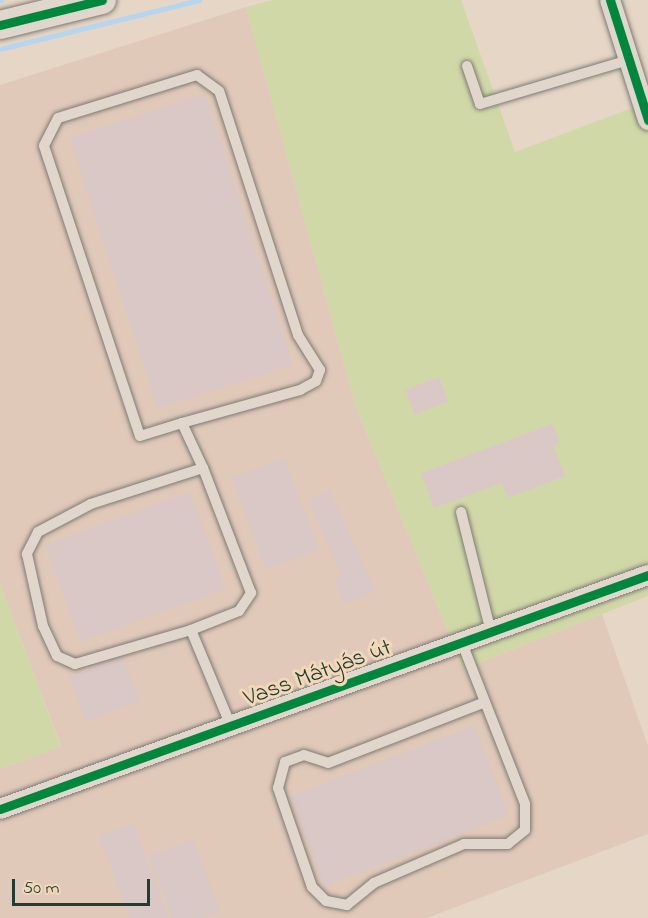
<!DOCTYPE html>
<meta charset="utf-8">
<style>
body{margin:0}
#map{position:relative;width:648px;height:918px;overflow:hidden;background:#e5d6c6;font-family:"Indie Flower",sans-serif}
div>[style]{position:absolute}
.built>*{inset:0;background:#e1c9ba}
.green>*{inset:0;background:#d1d8a8}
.stream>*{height:5px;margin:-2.5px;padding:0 2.5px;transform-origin:2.5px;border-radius:2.5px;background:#b5d6ee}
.building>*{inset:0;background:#d9c8c5;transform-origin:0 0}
.roads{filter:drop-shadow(0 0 2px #7e7c74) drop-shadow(0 0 2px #7e7c74)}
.lane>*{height:10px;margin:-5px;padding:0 5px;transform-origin:5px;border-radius:5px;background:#e0d6cb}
.street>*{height:20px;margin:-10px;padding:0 10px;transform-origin:10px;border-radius:10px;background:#e0d6cb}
.secondary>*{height:28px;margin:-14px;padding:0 14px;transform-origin:14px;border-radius:14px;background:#e0d6cb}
.cycleway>*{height:9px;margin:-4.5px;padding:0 4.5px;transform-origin:4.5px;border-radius:4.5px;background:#00873e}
span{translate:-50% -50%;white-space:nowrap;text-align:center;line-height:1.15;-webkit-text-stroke:6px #f2d7b9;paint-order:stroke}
.street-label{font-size:24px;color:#1f3d34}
.scale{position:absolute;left:12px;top:879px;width:138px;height:27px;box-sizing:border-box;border:3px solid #1f3d34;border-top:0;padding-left:8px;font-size:18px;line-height:21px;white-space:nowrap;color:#1f3d34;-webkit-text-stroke:4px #f2d7b9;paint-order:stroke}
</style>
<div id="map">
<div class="built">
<i style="clip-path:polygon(246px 7px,355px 404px,463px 669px,602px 614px,648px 746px,648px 834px,427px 918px,0 918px,0 769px,61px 746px,0 584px,0 85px)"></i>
</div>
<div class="green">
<i style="clip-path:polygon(273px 0,461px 0,515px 152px,648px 102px,648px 596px,463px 669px,355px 404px,246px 7px)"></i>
<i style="clip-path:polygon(0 584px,61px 747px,0 769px)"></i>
</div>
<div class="stream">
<i style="left:0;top:0;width:1px"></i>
<i style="left:0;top:49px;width:205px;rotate:-13.8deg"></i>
</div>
<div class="building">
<i style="left:205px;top:94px;width:284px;height:142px;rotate:72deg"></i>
<i style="left:439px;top:377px;width:26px;height:36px;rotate:69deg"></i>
<i style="clip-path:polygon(552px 424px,560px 443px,553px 446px,565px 476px,508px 498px,502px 483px,434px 508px,421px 473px)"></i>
<i style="left:284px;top:458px;width:98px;height:56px;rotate:69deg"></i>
<i style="clip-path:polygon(330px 491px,375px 591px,344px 604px,334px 578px,341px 576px,309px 499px)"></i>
<i style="left:190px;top:492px;width:103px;height:154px;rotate:70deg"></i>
<i style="left:122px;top:656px;width:48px;height:57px;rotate:69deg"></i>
<i style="left:474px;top:726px;width:96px;height:197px;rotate:69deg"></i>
<i style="clip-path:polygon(133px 824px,169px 918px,130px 918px,99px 836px)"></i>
<i style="clip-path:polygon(193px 840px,220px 911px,201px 918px,172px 918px,149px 856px)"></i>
</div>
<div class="roads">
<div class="lane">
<i style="left:467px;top:66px;width:40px;rotate:71.1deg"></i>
<i style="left:480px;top:104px;width:155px;rotate:-16.5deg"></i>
<i style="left:182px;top:423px;width:123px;rotate:-15.6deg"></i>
<i style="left:300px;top:390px;width:18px;rotate:-29deg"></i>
<i style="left:316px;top:381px;width:12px;rotate:-70deg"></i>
<i style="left:320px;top:370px;width:41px;rotate:-122.2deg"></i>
<i style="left:298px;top:335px;width:256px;rotate:-107.9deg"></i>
<i style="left:219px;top:91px;width:27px;rotate:-144deg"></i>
<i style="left:197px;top:75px;width:145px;rotate:162.8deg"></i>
<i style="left:58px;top:118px;width:31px;rotate:117deg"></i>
<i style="left:44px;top:146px;width:305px;rotate:71.7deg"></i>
<i style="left:140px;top:436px;width:44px;rotate:-17.2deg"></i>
<i style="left:182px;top:423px;width:50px;rotate:65deg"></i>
<i style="left:203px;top:468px;width:118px;rotate:162.2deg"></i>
<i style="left:91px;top:504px;width:60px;rotate:152.2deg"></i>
<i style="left:38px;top:532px;width:25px;rotate:117deg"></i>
<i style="left:27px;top:554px;width:74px;rotate:77.5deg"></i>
<i style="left:43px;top:626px;width:33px;rotate:65deg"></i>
<i style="left:57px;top:656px;width:20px;rotate:24deg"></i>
<i style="left:75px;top:664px;width:121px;rotate:-16.3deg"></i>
<i style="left:191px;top:630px;width:104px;rotate:67.4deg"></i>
<i style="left:461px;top:512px;width:124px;rotate:76deg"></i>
<i style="left:191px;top:630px;width:52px;rotate:-21.6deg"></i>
<i style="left:239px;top:611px;width:22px;rotate:-56deg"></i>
<i style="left:251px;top:593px;width:134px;rotate:-111deg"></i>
<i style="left:462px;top:643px;width:173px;rotate:68.6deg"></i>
<i style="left:525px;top:804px;width:26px;rotate:90deg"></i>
<i style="left:525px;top:830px;width:22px;rotate:141deg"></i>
<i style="left:508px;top:844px;width:44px;rotate:180deg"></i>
<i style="left:464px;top:844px;width:98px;rotate:156.6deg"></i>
<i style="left:374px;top:883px;width:35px;rotate:141deg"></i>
<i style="left:347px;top:905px;width:21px;rotate:-169deg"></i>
<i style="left:326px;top:901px;width:20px;rotate:-135deg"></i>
<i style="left:312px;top:887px;width:105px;rotate:-109deg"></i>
<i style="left:278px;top:788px;width:27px;rotate:-75deg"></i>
<i style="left:285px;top:762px;width:20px;rotate:-20deg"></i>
<i style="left:304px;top:755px;width:25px;rotate:18deg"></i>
<i style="left:328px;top:763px;width:168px;rotate:-21.2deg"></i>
</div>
<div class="street">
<i style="left:610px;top:0;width:126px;rotate:72.4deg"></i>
<i style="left:0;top:809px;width:689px;rotate:-19.86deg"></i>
</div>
<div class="secondary">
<i style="left:0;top:25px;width:105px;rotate:-13.8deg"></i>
</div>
</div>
<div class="cycleway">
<i style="left:610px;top:0;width:126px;rotate:72.4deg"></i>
<i style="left:0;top:25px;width:105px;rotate:-13.8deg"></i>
<i style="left:0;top:809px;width:689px;rotate:-19.86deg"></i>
</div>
<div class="street-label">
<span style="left:318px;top:674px;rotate:-20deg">Vass Mátyás út</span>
</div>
<div class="scale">50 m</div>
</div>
